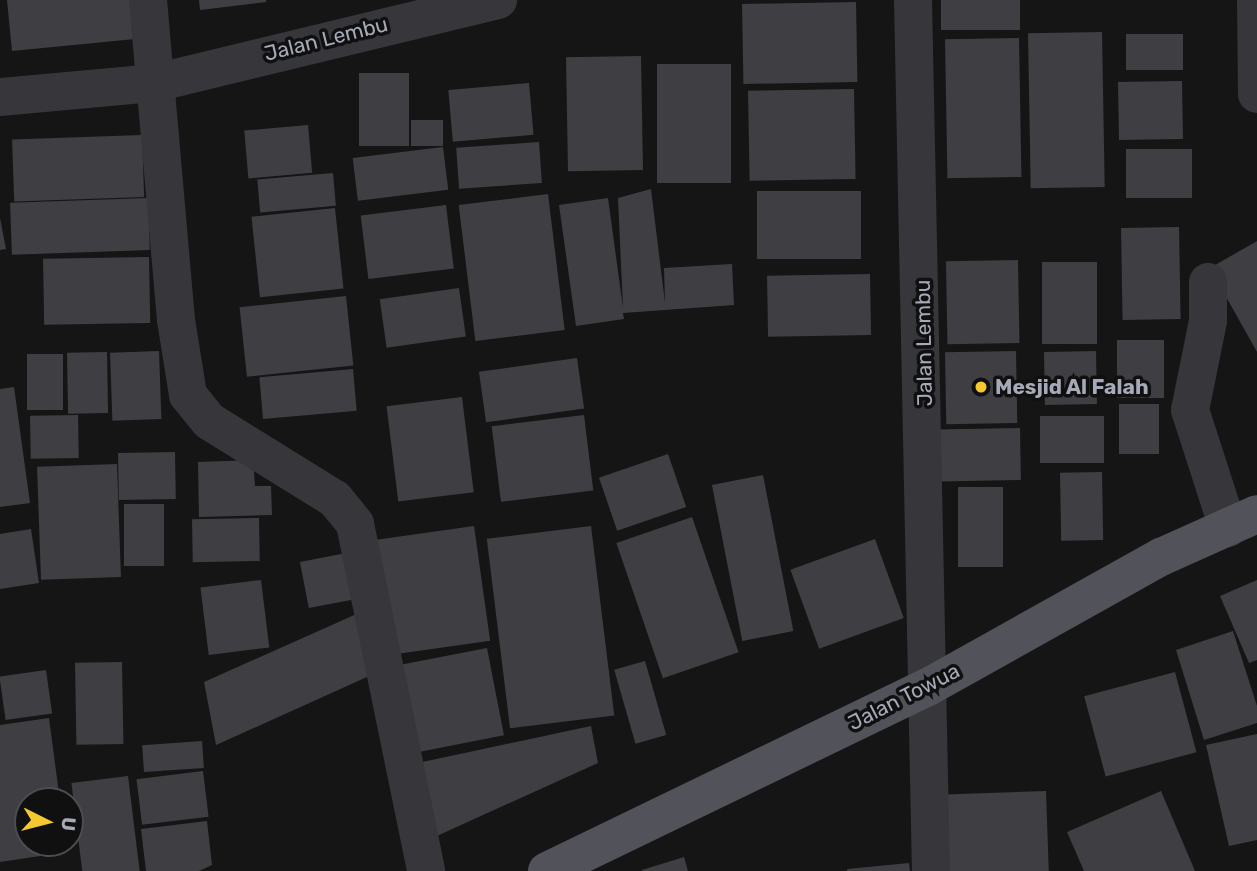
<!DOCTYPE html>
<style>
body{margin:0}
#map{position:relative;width:1257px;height:871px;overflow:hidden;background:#151516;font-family:Rubik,sans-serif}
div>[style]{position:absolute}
.building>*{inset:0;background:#3f3f43;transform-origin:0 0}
.minor>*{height:38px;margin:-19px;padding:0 19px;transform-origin:19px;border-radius:19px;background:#36363b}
.primary>*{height:38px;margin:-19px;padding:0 19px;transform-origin:19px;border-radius:19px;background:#51525a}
.dots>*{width:19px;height:19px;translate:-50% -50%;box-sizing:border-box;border:4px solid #101011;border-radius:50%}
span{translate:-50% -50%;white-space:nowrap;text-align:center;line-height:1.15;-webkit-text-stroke:7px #101011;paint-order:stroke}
.street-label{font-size:21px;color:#a6a9b7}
.poi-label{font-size:21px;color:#a6a9b7;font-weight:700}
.left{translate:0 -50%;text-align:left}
.north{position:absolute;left:14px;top:787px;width:70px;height:70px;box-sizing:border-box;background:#101011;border:2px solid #4c4d53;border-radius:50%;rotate:96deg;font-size:19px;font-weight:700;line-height:28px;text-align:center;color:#a6a9b7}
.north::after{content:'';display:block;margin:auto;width:24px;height:32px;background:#f4c92f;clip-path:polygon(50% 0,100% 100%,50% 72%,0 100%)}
</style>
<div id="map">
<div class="building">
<i style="clip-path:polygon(7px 0,132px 0,135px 39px,12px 51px)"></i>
<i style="clip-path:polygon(199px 0,266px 0,266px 2px,200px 10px)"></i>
<i style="left:941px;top:0;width:79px;height:30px"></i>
<i style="left:856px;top:2px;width:80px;height:114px;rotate:89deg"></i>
<i style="left:1102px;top:32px;width:155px;height:74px;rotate:89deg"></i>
<i style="left:1126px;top:34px;width:57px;height:36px"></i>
<i style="left:1019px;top:38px;width:139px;height:74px;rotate:89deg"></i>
<i style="left:641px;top:56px;width:114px;height:75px;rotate:89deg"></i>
<i style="left:731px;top:64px;width:119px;height:74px;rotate:90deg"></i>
<i style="left:359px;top:73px;width:50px;height:73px"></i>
<i style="left:1182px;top:81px;width:58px;height:64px;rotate:89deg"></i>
<i style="left:529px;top:83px;width:52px;height:81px;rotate:85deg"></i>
<i style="left:854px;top:89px;width:90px;height:106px;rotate:89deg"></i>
<i style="left:443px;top:120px;width:26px;height:32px;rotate:90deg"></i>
<i style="left:308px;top:125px;width:48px;height:64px;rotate:85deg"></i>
<i style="left:142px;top:135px;width:62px;height:130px;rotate:88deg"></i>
<i style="left:539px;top:142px;width:41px;height:83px;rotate:86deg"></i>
<i style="left:443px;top:147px;width:43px;height:91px;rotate:83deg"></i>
<i style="left:1192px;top:149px;width:49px;height:66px;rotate:90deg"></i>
<i style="left:333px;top:173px;width:33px;height:76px;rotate:85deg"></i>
<i style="clip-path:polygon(651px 189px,665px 303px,664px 268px,732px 264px,734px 305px,623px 313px,624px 319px,576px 326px,559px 205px,608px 198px,623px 308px,618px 198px)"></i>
<i style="left:861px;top:191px;width:68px;height:104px;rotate:90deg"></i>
<i style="left:548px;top:194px;width:137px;height:90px;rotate:83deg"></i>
<i style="left:148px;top:198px;width:52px;height:138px;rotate:88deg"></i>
<i style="left:446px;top:205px;width:64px;height:86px;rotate:83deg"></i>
<i style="left:335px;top:208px;width:81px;height:84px;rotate:84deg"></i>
<i style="clip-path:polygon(0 218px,6px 249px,0 250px)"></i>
<i style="left:1179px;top:227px;width:92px;height:58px;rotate:89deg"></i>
<i style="clip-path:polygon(1257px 241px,1257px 352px,1210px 268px)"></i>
<i style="left:149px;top:257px;width:66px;height:106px;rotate:89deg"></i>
<i style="left:1018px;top:260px;width:83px;height:72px;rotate:89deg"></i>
<i style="left:1042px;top:262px;width:55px;height:82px"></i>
<i style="left:870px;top:274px;width:61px;height:103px;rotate:89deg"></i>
<i style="left:459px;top:288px;width:49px;height:80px;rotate:82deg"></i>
<i style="left:346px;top:296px;width:70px;height:107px;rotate:84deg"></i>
<i style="left:1117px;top:340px;width:47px;height:58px"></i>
<i style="left:159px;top:351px;width:68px;height:49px;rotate:88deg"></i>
<i style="left:1016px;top:351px;width:72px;height:71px;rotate:89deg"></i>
<i style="left:1096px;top:351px;width:53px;height:52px;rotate:89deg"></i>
<i style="left:107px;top:352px;width:61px;height:40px;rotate:89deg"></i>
<i style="left:27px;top:354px;width:36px;height:56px"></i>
<i style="left:577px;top:358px;width:51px;height:99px;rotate:82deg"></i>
<i style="left:353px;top:369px;width:42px;height:94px;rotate:85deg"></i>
<i style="clip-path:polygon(14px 387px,30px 503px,0 507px,0 389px)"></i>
<i style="left:462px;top:397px;width:96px;height:76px;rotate:83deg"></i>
<i style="left:1159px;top:404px;width:50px;height:40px;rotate:90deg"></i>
<i style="left:78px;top:415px;width:43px;height:48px;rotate:89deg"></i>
<i style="left:584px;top:415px;width:76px;height:93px;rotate:83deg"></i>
<i style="left:1040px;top:416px;width:64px;height:47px"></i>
<i style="left:1020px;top:428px;width:52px;height:82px;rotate:89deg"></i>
<i style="left:175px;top:452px;width:47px;height:57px;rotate:89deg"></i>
<i style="left:668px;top:454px;width:56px;height:73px;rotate:71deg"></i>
<i style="clip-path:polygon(253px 460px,255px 486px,271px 486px,272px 515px,199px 517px,198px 462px)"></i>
<i style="left:117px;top:464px;width:113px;height:80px;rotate:88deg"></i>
<i style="left:1102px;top:472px;width:68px;height:42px;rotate:89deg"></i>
<i style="left:763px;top:475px;width:159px;height:52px;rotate:79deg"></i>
<i style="left:958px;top:487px;width:45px;height:80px"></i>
<i style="left:124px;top:504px;width:40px;height:62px"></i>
<i style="left:692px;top:517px;width:143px;height:80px;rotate:71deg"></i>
<i style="left:259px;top:518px;width:43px;height:67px;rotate:89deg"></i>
<i style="left:474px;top:526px;width:116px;height:100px;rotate:82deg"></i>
<i style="left:591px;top:526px;width:191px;height:105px;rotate:83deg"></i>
<i style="clip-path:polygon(31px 529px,39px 583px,0 589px,0 534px)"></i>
<i style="left:875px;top:539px;width:84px;height:90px;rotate:70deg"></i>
<i style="left:346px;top:553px;width:47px;height:47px;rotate:79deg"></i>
<i style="left:261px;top:580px;width:68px;height:61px;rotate:83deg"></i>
<i style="clip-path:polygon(1257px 580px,1257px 660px,1249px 663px,1220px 596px)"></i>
<i style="clip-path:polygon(370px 608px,378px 672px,216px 745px,204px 682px)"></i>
<i style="clip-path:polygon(1233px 631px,1257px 706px,1257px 723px,1204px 740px,1176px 650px)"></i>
<i style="left:487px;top:648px;width:89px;height:88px;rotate:79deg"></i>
<i style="left:645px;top:661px;width:77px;height:32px;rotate:74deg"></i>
<i style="left:122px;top:662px;width:82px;height:47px;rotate:89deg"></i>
<i style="left:46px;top:670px;width:44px;height:47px;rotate:82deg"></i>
<i style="left:1175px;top:672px;width:83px;height:94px;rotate:75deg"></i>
<i style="clip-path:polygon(49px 718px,60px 801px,28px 801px,28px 843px,66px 843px,67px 852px,0 862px,0 725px)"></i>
<i style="clip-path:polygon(591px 726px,598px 763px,428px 840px,413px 764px)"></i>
<i style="clip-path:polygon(1257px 734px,1257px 840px,1229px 846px,1206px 745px)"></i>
<i style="left:202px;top:741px;width:27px;height:60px;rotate:86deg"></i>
<i style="left:203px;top:771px;width:46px;height:67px;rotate:83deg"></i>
<i style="left:128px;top:776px;width:96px;height:57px;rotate:83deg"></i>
<i style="left:1046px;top:791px;width:80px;height:109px;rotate:88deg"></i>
<i style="clip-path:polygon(1161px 791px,1195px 871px,1084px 871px,1067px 832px)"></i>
<i style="clip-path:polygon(207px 821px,212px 865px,199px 871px,146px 871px,141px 829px)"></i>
<i style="clip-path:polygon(684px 857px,688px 871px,642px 871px,642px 870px)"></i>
<i style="clip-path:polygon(909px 863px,910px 871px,847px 871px,847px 869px)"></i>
</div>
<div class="minor">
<i style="left:148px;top:0;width:321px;rotate:85deg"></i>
<i style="left:176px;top:320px;width:76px;rotate:80.9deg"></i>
<i style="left:188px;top:395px;width:33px;rotate:51deg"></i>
<i style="left:209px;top:421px;width:148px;rotate:31.8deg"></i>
<i style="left:335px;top:499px;width:32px;rotate:51deg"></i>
<i style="left:355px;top:524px;width:354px;rotate:78.4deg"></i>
<i style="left:913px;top:0;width:871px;rotate:88.82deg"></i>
<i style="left:1256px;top:0;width:94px;rotate:89.4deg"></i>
<i style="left:0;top:97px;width:156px;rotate:-5.2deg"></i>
<i style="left:155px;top:83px;width:353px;rotate:-13.6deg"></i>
<i style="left:1208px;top:282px;width:39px;rotate:90deg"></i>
<i style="left:1208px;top:321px;width:91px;rotate:101.4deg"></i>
<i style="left:1190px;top:410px;width:124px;rotate:72.1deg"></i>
</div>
<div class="primary">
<i style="left:547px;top:871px;width:423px;rotate:-25.8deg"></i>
<i style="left:928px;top:687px;width:267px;rotate:-29.2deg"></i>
<i style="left:1161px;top:557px;width:105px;rotate:-24.1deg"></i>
</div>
<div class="dots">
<i style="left:981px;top:387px;background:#f4c92f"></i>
</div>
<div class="street-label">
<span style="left:326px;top:39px;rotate:-14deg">Jalan Lembu</span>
<span style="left:924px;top:343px;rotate:-91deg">Jalan Lembu</span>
<span style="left:904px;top:697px;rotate:-27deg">Jalan Towua</span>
</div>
<div class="poi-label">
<span class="left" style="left:995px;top:387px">Mesjid Al Falah</span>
</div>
<div class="north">U</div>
</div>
